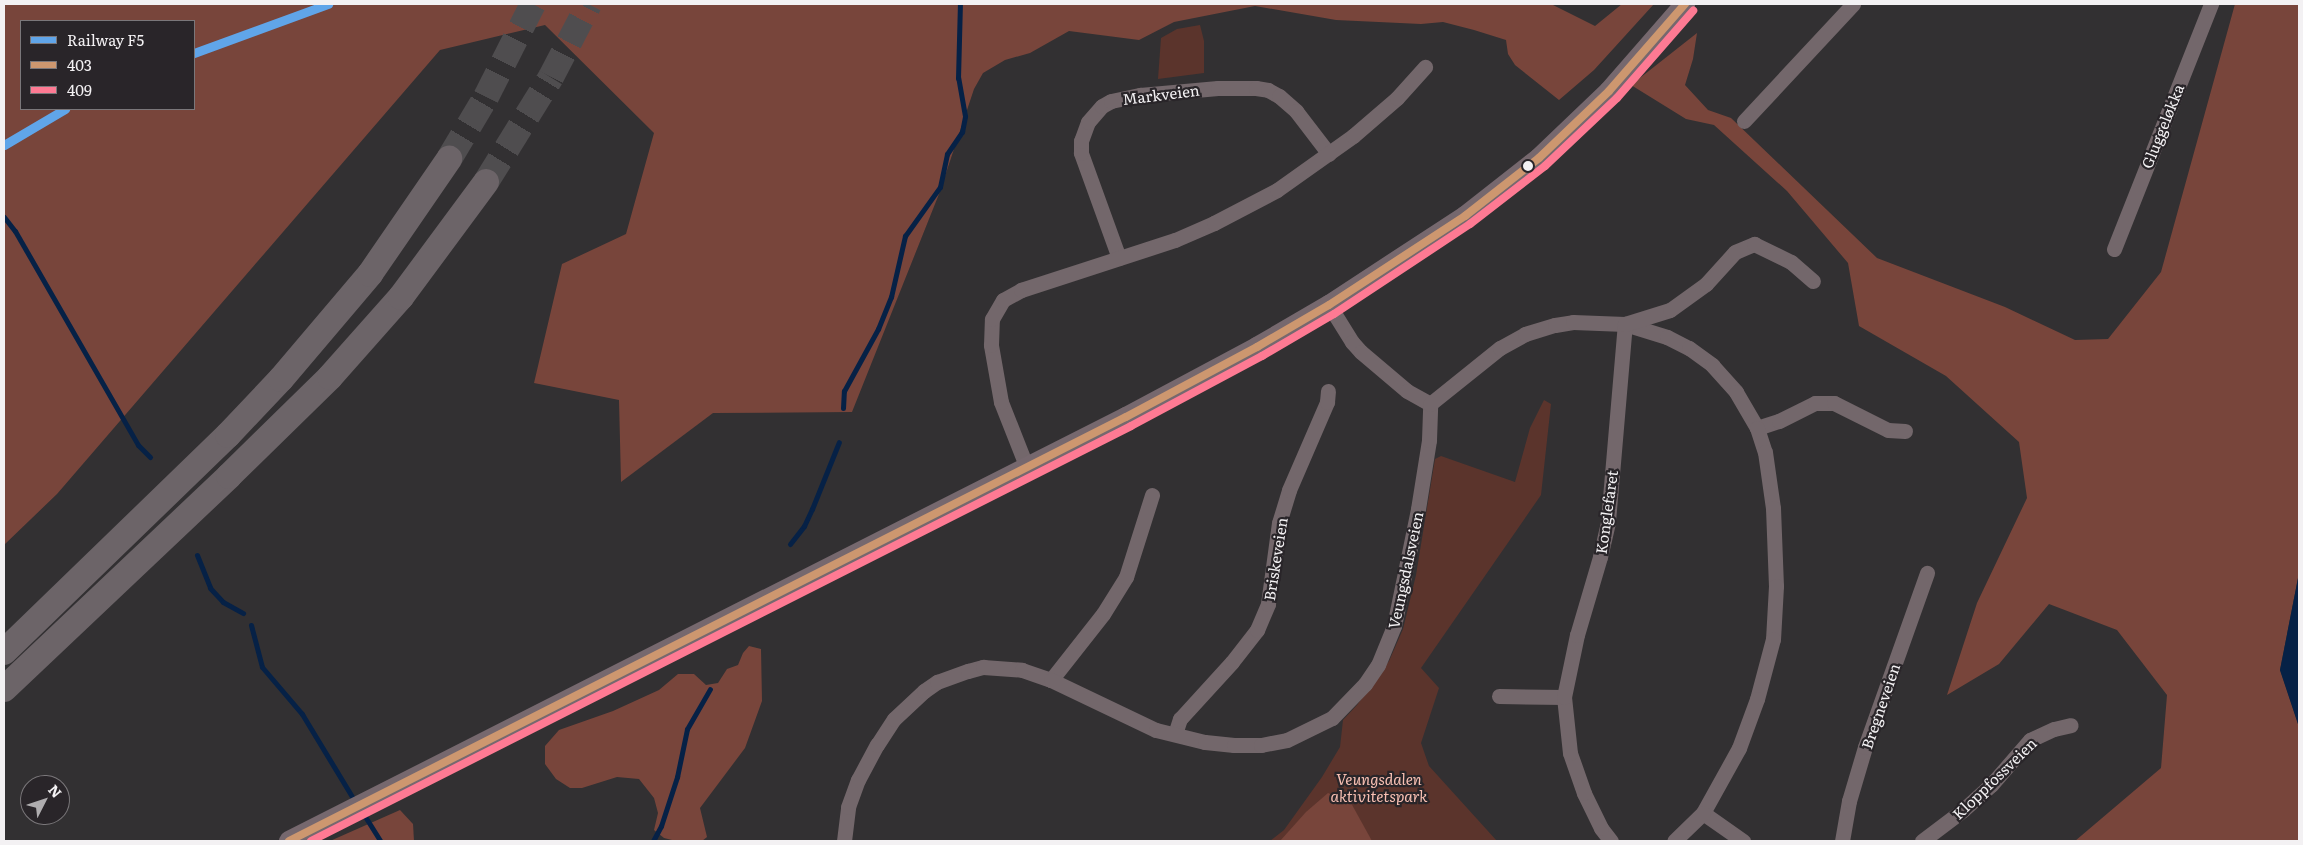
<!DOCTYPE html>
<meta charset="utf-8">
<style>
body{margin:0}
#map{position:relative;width:2303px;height:845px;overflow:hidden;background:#323032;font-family:Literata,serif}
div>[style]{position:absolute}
.green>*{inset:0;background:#5b342c}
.forest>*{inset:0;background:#78453b}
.water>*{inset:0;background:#062146}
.stream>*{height:5px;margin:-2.5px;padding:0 2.5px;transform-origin:2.5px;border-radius:2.5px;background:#062146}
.highway-tunnel>*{height:26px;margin-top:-13px;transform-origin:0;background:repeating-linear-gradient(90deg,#4f4d4f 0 26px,transparent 0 39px)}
.street>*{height:15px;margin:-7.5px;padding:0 7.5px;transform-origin:7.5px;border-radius:7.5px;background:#73676b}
.secondary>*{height:20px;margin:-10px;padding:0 10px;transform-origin:10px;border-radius:10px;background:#76686e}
.highway>*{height:26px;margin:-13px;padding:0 13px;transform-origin:13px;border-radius:13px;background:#6c6468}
.bus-1>*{height:8px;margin:-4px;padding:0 4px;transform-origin:4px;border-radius:4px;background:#cd976f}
.bus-2>*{height:8px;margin:-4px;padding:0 4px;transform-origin:4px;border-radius:4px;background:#fe7a93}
.rail-1>*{height:9px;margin:-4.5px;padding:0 4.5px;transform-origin:4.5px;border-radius:4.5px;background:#60a5e9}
.dots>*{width:14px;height:14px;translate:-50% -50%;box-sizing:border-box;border:2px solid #292529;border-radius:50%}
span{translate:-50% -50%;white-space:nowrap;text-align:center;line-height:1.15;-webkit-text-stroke:4.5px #292529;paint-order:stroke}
.street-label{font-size:15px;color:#f3f1f3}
.park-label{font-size:15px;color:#f9c0b3;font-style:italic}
.frame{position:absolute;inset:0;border:5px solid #f3f1f3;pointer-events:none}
.legend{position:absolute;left:20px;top:20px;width:175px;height:90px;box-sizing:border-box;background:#292529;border:1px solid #7a777a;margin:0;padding:6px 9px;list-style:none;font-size:15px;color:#f3f1f3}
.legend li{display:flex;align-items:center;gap:10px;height:25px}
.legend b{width:25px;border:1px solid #7a777a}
.north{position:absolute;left:20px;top:775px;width:50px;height:50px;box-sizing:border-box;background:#292529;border:1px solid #7a777a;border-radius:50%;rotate:49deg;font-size:14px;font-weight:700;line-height:20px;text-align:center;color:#f3f1f3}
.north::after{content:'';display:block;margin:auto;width:18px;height:22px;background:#afadaf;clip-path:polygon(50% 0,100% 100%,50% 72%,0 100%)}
</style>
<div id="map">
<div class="green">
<i style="clip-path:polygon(1200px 25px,1204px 41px,1204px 73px,1158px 79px,1161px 38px,1177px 29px)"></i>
<i style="clip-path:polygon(1544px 400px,1551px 404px,1541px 495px,1421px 668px,1439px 688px,1421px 743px,1429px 766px,1497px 841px,1270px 841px,1284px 830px,1322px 777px,1340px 747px,1343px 720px,1357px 705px,1389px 661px,1403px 629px,1416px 575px,1435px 459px,1441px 456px,1515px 482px,1530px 428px)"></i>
</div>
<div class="forest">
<i style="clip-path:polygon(evenodd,4px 4px,1551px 4px,1595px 26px,1622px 4px,1654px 4px,1594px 70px,1559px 100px,1515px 65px,1508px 54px,1506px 40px,1474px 30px,1443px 22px,1421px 24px,1336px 20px,1255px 6px,1174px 22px,1139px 40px,1069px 31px,1030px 53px,1005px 60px,983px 73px,974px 89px,939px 194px,852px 412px,713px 413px,621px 482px,619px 400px,534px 383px,562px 264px,626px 234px,654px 133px,545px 25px,440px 50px,57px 494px,4px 545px,4px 4px,21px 21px,194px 21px,194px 109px,21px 109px,21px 21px)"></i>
<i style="clip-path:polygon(2235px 4px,2299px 4px,2299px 573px,2280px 670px,2299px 727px,2299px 841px,2075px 841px,2161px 768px,2167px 695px,2117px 630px,2049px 604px,1999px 664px,1947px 695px,1977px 603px,2027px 498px,2019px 442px,1946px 376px,1859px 326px,1848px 263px,1787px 191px,1714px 125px,1686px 119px,1631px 85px,1697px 33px,1693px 59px,1685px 85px,1708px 110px,1731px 118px,1877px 258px,2005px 307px,2075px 340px,2108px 339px,2161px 272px)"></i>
<i style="clip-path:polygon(749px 646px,761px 649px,762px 701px,745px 748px,700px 808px,707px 837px,702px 841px,676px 841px,664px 838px,654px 830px,658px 813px,654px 798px,639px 779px,617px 777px,582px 788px,570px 788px,556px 779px,545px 764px,545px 746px,559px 730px,613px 711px,659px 690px,678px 674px,694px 674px,706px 685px,718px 683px,727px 669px,738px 665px,743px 653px)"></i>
<i style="clip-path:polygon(1328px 793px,1351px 803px,1372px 841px,1280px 841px,1306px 812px)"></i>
<i style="clip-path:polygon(400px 810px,413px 824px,414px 841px,330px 841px)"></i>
</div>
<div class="water">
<i style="clip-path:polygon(2299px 573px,2299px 727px,2280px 670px)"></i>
</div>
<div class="stream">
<i style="left:4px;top:217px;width:18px;rotate:52deg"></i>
<i style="left:15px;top:231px;width:247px;rotate:60.1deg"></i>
<i style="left:138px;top:445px;width:17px;rotate:45deg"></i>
<i style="left:843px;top:408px;width:17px;rotate:-87deg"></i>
<i style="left:844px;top:391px;width:71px;rotate:-61.3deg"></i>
<i style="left:878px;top:329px;width:35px;rotate:-68deg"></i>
<i style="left:891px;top:297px;width:63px;rotate:-77.1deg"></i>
<i style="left:905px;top:236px;width:60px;rotate:-54.5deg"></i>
<i style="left:940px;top:187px;width:34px;rotate:-78deg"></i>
<i style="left:947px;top:154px;width:27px;rotate:-56deg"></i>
<i style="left:962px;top:132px;width:16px;rotate:-79deg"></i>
<i style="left:965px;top:116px;width:39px;rotate:-100deg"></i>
<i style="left:958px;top:78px;width:74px;rotate:-88.5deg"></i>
<i style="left:790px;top:544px;width:23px;rotate:-52deg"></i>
<i style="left:804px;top:526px;width:19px;rotate:-65deg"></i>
<i style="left:812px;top:509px;width:72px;rotate:-68.1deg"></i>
<i style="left:197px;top:555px;width:35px;rotate:68deg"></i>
<i style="left:210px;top:588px;width:19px;rotate:47deg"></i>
<i style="left:223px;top:602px;width:23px;rotate:29deg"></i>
<i style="left:251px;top:625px;width:43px;rotate:75.3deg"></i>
<i style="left:262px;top:667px;width:62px;rotate:49.6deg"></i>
<i style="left:302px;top:714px;width:104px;rotate:58.8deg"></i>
<i style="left:361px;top:810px;width:36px;rotate:58deg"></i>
<i style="left:653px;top:841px;width:17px;rotate:-62deg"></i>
<i style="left:661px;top:826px;width:52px;rotate:-71.9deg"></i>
<i style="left:677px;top:777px;width:49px;rotate:-78.2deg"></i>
<i style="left:687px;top:729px;width:46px;rotate:-60.1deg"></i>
</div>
<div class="highway-tunnel">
<i style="left:449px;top:159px;width:72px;rotate:-59.2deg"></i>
<i style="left:486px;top:97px;width:104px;rotate:-63.2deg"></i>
<i style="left:486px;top:182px;width:123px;rotate:-58.2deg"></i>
<i style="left:551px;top:77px;width:82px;rotate:-62.5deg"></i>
</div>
<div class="street">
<i style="left:1744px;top:121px;width:160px;rotate:-47deg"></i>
<i style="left:2114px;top:249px;width:264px;rotate:-68.4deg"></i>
<i style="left:1119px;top:258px;width:112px;rotate:-109.9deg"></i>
<i style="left:1081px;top:153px;width:12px;rotate:-90deg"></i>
<i style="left:1081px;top:141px;width:20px;rotate:-70deg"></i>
<i style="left:1088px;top:122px;width:21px;rotate:-49deg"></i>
<i style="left:1102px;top:106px;width:10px;rotate:-29deg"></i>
<i style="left:1111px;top:101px;width:30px;rotate:-12deg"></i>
<i style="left:1140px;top:95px;width:78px;rotate:-5.1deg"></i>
<i style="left:1218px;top:88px;width:38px"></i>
<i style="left:1256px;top:88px;width:12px;rotate:9deg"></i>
<i style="left:1268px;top:90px;width:13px;rotate:29deg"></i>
<i style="left:1279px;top:96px;width:23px;rotate:41deg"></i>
<i style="left:1296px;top:111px;width:54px;rotate:52.5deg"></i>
<i style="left:1329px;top:305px;width:44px;rotate:58.1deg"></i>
<i style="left:1352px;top:342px;width:13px;rotate:48deg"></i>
<i style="left:1361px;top:352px;width:60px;rotate:40.3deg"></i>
<i style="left:1407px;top:391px;width:26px;rotate:29deg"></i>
<i style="left:1757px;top:428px;width:23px;rotate:-18deg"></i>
<i style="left:1779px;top:421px;width:40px;rotate:-26.6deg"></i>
<i style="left:1815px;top:403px;width:19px"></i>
<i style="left:1834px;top:403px;width:60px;rotate:26.6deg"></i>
<i style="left:1888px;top:430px;width:17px;rotate:3deg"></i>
<i style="left:1027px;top:468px;width:71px;rotate:-111.5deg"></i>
<i style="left:1001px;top:402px;width:58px;rotate:-100deg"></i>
<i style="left:991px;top:345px;width:26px;rotate:-88deg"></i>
<i style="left:992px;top:319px;width:22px;rotate:-60deg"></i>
<i style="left:1003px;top:300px;width:21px;rotate:-29deg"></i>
<i style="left:1021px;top:290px;width:162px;rotate:-18deg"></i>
<i style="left:1175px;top:240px;width:43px;rotate:-23.6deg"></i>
<i style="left:1214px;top:223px;width:71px;rotate:-27.6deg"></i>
<i style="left:1277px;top:190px;width:93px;rotate:-35.4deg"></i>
<i style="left:1353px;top:136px;width:58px;rotate:-40.8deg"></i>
<i style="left:1397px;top:98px;width:42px;rotate:-47.9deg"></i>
<i style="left:1051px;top:680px;width:84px;rotate:-51.8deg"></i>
<i style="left:1103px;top:614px;width:44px;rotate:-58.1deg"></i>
<i style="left:1126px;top:577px;width:86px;rotate:-72.4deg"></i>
<i style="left:1499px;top:696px;width:65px;rotate:0.9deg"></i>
<i style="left:1175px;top:734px;width:16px;rotate:-72deg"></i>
<i style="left:1180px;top:719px;width:77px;rotate:-47.6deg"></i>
<i style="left:1232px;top:662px;width:41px;rotate:-52deg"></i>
<i style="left:1257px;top:630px;width:28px;rotate:-67deg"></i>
<i style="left:1268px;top:604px;width:82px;rotate:-82.3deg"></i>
<i style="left:1279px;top:523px;width:34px;rotate:-73deg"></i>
<i style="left:1289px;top:490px;width:96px;rotate:-66.6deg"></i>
<i style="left:1327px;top:402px;width:11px;rotate:-85deg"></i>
<i style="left:1703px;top:813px;width:49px;rotate:35deg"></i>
<i style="left:844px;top:841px;width:34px;rotate:-83deg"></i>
<i style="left:848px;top:807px;width:29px;rotate:-70deg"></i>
<i style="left:858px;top:780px;width:40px;rotate:-62deg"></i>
<i style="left:877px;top:745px;width:31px;rotate:-57deg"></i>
<i style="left:894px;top:719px;width:41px;rotate:-43deg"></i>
<i style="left:924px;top:691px;width:16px;rotate:-35deg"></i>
<i style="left:937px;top:682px;width:33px;rotate:-20deg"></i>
<i style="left:968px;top:671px;width:16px;rotate:-15deg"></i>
<i style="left:983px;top:667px;width:39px;rotate:4deg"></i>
<i style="left:1022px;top:670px;width:31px;rotate:19deg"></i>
<i style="left:1051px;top:680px;width:116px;rotate:25.5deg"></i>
<i style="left:1156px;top:730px;width:50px;rotate:13.8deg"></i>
<i style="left:1205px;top:742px;width:29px;rotate:6deg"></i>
<i style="left:1234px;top:745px;width:27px"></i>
<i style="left:1261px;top:745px;width:26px;rotate:-11deg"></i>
<i style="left:1287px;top:740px;width:50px;rotate:-26.1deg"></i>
<i style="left:1332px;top:718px;width:47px;rotate:-45.9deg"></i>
<i style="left:1365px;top:684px;width:23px;rotate:-56deg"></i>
<i style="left:1378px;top:665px;width:42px;rotate:-67.7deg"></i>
<i style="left:1394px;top:626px;width:119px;rotate:-78.4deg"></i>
<i style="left:1418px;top:509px;width:70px;rotate:-80.9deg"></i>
<i style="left:1429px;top:440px;width:36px;rotate:-88deg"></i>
<i style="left:1430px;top:404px;width:90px;rotate:-38.7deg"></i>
<i style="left:1500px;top:348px;width:29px;rotate:-29deg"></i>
<i style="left:1525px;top:334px;width:31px;rotate:-17deg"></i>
<i style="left:1555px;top:325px;width:18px;rotate:-9deg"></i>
<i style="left:1573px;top:322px;width:52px;rotate:2.2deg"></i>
<i style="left:1625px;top:324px;width:44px;rotate:17.2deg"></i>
<i style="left:1667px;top:337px;width:25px;rotate:27deg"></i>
<i style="left:1689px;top:348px;width:29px;rotate:36deg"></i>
<i style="left:1712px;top:365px;width:36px;rotate:48deg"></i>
<i style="left:1736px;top:392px;width:42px;rotate:59.7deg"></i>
<i style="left:1757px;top:428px;width:25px;rotate:72deg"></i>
<i style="left:1765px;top:452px;width:57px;rotate:81.9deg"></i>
<i style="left:1773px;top:508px;width:78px;rotate:87.8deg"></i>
<i style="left:1776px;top:586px;width:53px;rotate:93.2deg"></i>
<i style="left:1773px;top:639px;width:62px;rotate:104.9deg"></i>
<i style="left:1757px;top:699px;width:52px;rotate:110.2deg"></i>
<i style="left:1739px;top:748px;width:74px;rotate:119deg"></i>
<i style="left:1703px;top:813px;width:40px;rotate:136deg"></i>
<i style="left:1611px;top:841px;width:16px;rotate:-128deg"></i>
<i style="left:1601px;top:828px;width:39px;rotate:-116deg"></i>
<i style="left:1584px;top:793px;width:42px;rotate:-109.3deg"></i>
<i style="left:1570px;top:753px;width:56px;rotate:-96.1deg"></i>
<i style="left:1564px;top:697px;width:63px;rotate:-78.2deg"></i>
<i style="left:1577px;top:635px;width:81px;rotate:-73.6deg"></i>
<i style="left:1600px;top:557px;width:37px;rotate:-77deg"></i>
<i style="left:1608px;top:521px;width:198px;rotate:-85.1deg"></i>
<i style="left:1625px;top:324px;width:47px;rotate:-17.3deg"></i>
<i style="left:1670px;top:310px;width:44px;rotate:-35.8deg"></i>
<i style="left:1706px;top:284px;width:43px;rotate:-47.8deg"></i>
<i style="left:1735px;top:252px;width:21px;rotate:-23deg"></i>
<i style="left:1754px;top:244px;width:41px;rotate:25.9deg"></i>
<i style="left:1791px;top:262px;width:29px;rotate:41deg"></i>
<i style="left:1842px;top:841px;width:41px;rotate:-80.1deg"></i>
<i style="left:1849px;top:801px;width:56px;rotate:-73.5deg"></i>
<i style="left:1865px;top:747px;width:185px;rotate:-70.4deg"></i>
<i style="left:1922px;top:841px;width:51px;rotate:-37.1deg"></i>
<i style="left:1963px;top:810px;width:38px;rotate:-42deg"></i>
<i style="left:1991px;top:785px;width:60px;rotate:-49.1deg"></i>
<i style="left:2030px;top:740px;width:26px;rotate:-25deg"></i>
<i style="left:2054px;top:729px;width:17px;rotate:-13deg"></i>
</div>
<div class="secondary">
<i style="left:289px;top:841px;width:938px;rotate:-26.87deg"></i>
<i style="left:1126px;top:417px;width:149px;rotate:-28.1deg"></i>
<i style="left:1257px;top:347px;width:83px;rotate:-30.3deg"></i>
<i style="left:1329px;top:305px;width:163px;rotate:-33.2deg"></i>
<i style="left:1465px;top:216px;width:94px;rotate:-38.1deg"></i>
<i style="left:1539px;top:158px;width:97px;rotate:-43.7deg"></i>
<i style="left:1609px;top:91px;width:116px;rotate:-48.9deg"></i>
</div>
<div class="highway">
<i style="left:4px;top:652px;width:312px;rotate:-44.1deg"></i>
<i style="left:228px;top:435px;width:77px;rotate:-46.6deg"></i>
<i style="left:281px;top:379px;width:138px;rotate:-49.7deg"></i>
<i style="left:370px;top:274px;width:140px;rotate:-55.5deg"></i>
<i style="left:4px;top:689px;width:310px;rotate:-43.4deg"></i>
<i style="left:229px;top:476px;width:141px;rotate:-44.4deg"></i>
<i style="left:330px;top:377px;width:107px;rotate:-48.4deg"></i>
<i style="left:401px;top:297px;width:143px;rotate:-53.5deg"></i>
</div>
<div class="bus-1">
<i style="left:289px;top:841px;width:938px;rotate:-26.87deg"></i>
<i style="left:1126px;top:417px;width:149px;rotate:-28.1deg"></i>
<i style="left:1257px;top:347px;width:83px;rotate:-30.3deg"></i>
<i style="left:1329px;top:305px;width:163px;rotate:-33.2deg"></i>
<i style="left:1465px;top:216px;width:94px;rotate:-38.1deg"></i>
<i style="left:1539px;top:158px;width:97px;rotate:-43.7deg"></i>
<i style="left:1609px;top:91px;width:116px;rotate:-48.9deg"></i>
</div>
<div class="bus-2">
<i style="left:311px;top:841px;width:919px;rotate:-26.84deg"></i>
<i style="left:1131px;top:426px;width:149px;rotate:-28.1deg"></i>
<i style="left:1262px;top:356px;width:83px;rotate:-30.3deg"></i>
<i style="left:1334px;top:314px;width:163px;rotate:-33.5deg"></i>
<i style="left:1470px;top:224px;width:95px;rotate:-37.7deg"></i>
<i style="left:1545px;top:166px;width:99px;rotate:-43.4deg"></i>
<i style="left:1617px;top:98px;width:116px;rotate:-48.9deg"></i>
</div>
<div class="rail-1">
<i style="left:194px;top:53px;width:143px;rotate:-20.1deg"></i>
<i style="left:4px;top:145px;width:71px;rotate:-30.5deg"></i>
</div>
<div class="dots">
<i style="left:1528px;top:166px;background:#f3f1f3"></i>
</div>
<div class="street-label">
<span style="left:1161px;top:94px;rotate:-7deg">Markveien</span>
<span style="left:2162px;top:126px;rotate:-68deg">Gluggeløkka</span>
<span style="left:1606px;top:512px;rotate:-82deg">Konglefaret</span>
<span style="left:1275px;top:559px;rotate:-81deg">Briskeveien</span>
<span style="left:1405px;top:570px;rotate:-78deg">Veungsdalsveien</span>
<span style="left:1880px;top:706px;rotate:-71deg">Bregneveien</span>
<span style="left:1994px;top:778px;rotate:-44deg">Kloppfossveien</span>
</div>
<div class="park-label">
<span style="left:1379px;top:787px">Veungsdalen<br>aktivitetspark</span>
</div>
<div class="frame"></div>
<ul class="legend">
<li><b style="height:6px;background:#60a5e9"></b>Railway F5</li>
<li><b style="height:6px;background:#cd976f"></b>403</li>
<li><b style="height:6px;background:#fe7a93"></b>409</li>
</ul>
<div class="north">N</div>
</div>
